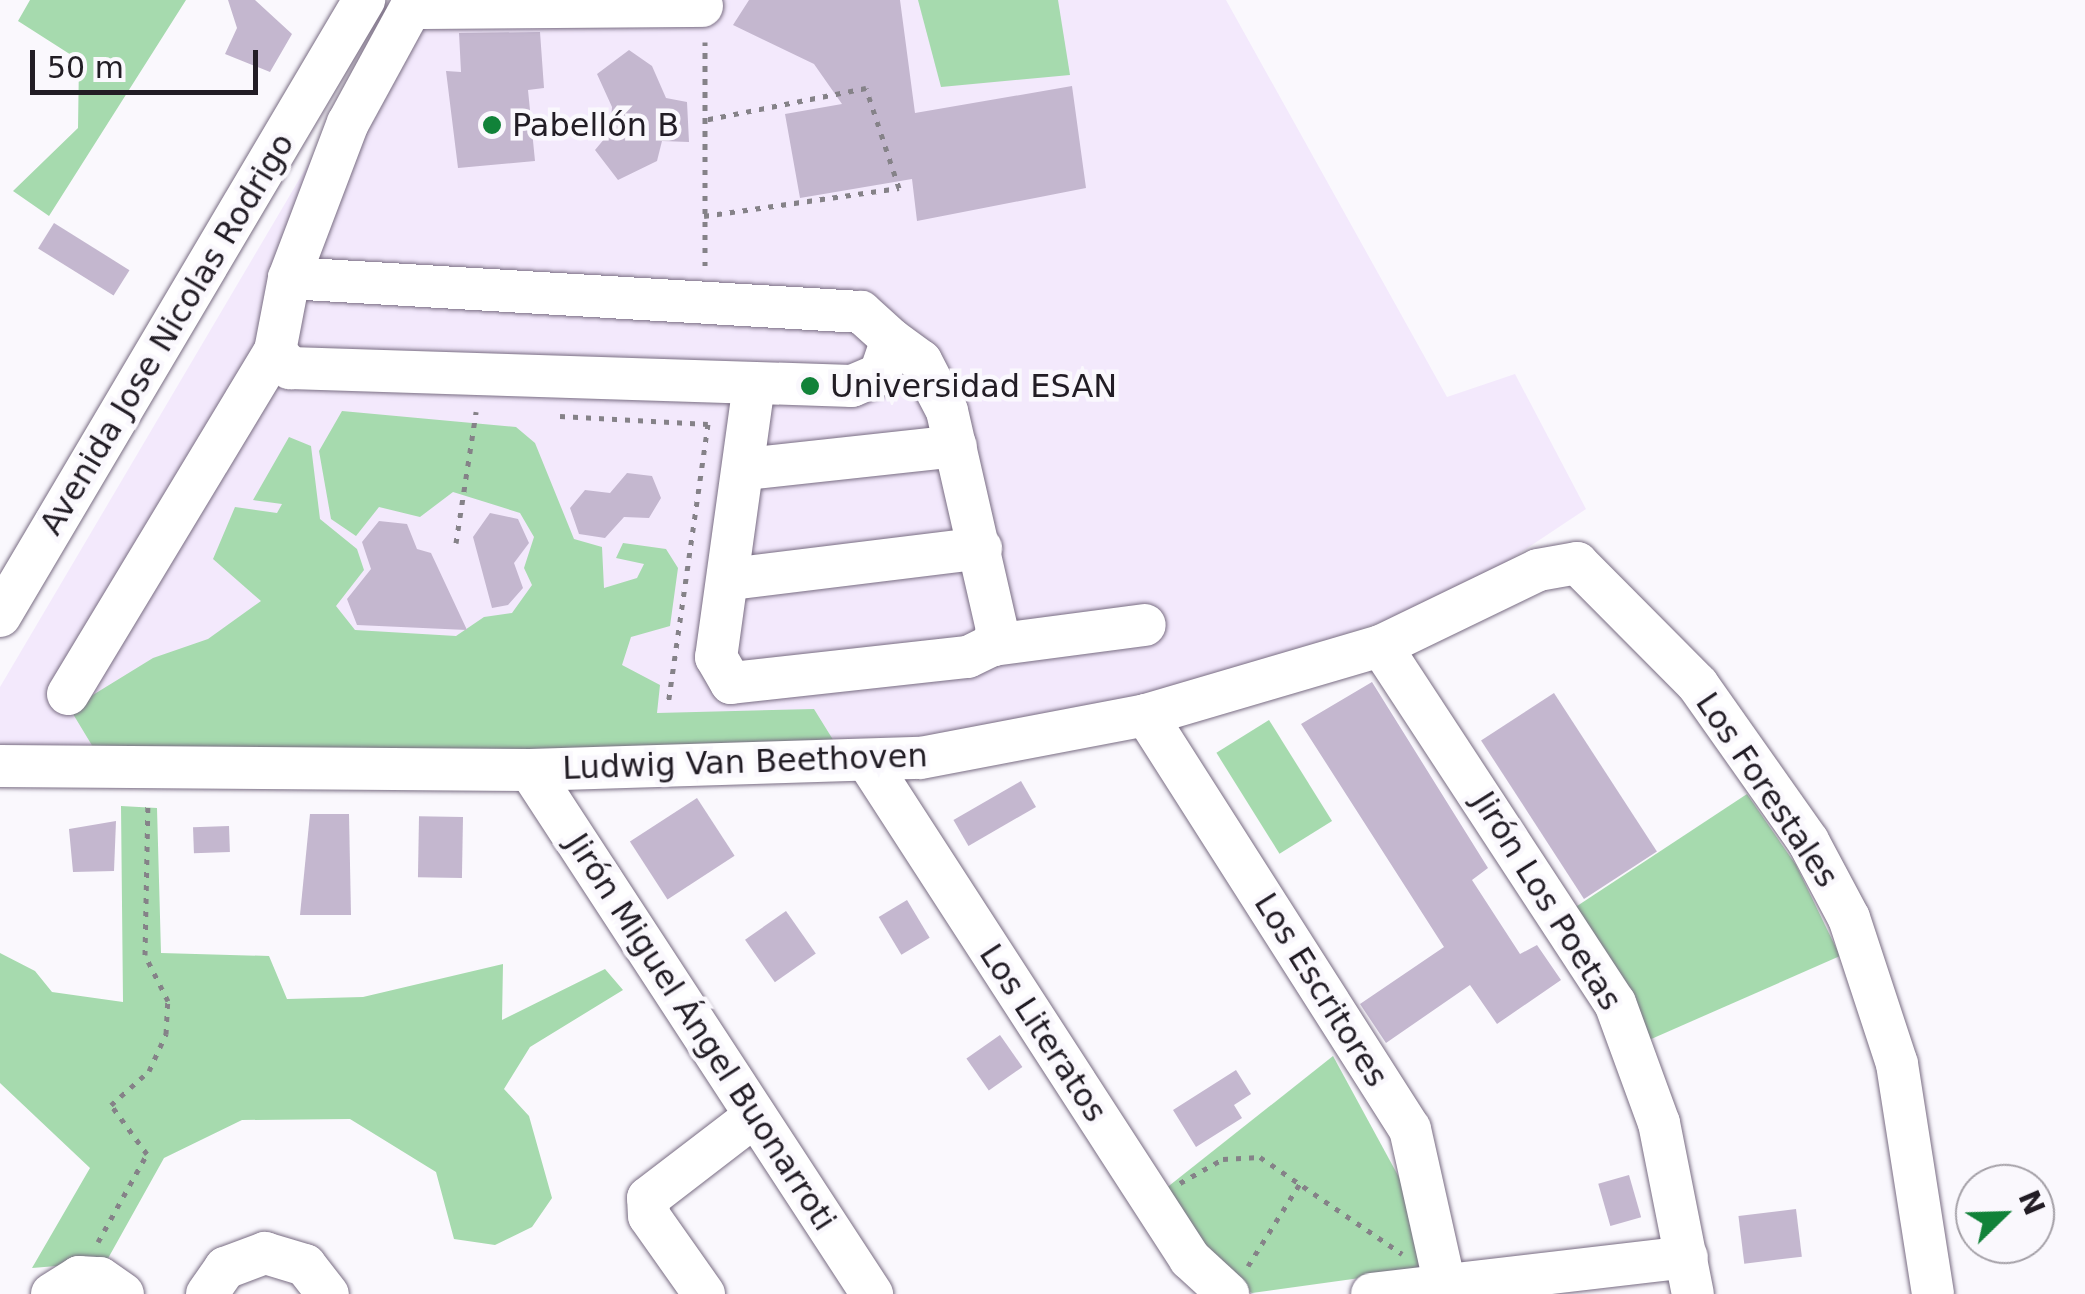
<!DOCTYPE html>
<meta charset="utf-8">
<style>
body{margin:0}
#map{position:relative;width:2085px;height:1294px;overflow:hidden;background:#faf8fd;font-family:"DejaVu Sans",sans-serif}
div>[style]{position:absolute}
.built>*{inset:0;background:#f3e9fc}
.green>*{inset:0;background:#a6daae;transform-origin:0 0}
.building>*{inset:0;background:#c4b7cf;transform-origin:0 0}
.path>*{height:5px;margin-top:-2.5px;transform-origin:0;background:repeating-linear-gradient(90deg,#858288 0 5px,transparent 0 13px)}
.roads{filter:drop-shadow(0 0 2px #796d83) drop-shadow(0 0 2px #796d83)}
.minor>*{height:42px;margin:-21px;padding:0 21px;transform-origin:21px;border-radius:21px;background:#fff}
.dots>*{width:28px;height:28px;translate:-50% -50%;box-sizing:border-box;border:5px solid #faf8fd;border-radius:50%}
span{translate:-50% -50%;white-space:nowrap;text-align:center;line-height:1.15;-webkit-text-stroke:9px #faf8fd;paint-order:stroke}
.poi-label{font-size:32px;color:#221d25}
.left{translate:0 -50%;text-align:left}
.street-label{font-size:32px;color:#221d25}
.north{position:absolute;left:1955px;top:1164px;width:100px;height:100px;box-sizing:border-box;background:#faf8fd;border:2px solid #a4a0a7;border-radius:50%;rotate:67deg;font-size:28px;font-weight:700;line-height:40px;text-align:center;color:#221d25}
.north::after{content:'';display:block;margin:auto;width:35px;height:45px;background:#118239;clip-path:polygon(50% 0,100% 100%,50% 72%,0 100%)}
.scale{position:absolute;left:30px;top:50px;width:228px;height:45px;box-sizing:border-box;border:5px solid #221d25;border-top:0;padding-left:12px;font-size:30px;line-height:35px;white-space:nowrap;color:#221d25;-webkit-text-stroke:8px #faf8fd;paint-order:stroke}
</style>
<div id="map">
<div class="built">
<i style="clip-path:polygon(405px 0,1226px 0,1447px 397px,1515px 374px,1586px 509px,1454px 597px,1173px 693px,928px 739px,0 750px,0 687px)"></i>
</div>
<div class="green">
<i style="clip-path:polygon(30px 0,186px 0,49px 216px,13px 191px,78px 128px,79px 60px,18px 21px)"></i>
<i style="clip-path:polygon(918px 0,1058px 0,1070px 75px,941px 87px)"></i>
<i style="clip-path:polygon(342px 411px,516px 427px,535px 443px,574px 539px,602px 547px,604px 588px,637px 578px,644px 564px,616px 558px,623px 543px,666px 549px,678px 568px,670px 626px,631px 637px,622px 665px,660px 685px,657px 713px,814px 709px,840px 751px,99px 757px,70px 709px,153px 658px,208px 639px,261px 601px,213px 559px,235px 507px,277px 513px,282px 504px,253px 500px,289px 437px,311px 446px,320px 519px,357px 549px,364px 570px,336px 606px,355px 630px,456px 636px,484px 617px,512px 613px,532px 585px,524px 568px,534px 537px,520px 513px,482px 501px,453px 492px,420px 517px,379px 507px,356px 536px,331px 519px,319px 451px)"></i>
<i style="left:1269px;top:720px;width:119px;height:62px;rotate:58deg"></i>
<i style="clip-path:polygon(1747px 794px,1796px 865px,1840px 956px,1649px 1040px,1571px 910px)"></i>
<i style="clip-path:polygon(121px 806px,157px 808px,161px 953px,269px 956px,287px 999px,363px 997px,503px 964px,502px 1020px,605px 969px,623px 990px,530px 1047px,504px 1089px,529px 1116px,552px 1198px,532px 1227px,495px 1245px,454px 1239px,436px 1172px,350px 1119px,242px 1120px,164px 1158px,106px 1262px,32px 1268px,90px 1168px,0 1083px,0 953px,35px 971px,52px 992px,123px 1002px)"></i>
<i style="clip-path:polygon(1333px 1056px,1407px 1192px,1425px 1269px,1252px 1293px,1214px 1271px,1165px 1189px)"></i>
</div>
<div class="building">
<i style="clip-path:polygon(228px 0,255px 0,292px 34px,270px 72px,225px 54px,237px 28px)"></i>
<i style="clip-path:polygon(749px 0,900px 0,915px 113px,1072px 86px,1086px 188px,917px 221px,912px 179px,800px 198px,785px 114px,842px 104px,814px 64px,733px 25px)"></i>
<i style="clip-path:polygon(540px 32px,544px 88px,528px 90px,535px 161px,458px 168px,446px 71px,461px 72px,459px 33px)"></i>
<i style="clip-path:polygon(629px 50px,652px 66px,666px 98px,687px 102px,689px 142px,662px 141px,657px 161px,618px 180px,595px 150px,610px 132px,612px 107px,597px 74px)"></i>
<i style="left:54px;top:223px;width:89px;height:30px;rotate:32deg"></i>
<i style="clip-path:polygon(627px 473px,652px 476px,661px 498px,649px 518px,624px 517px,605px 538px,579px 534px,570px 508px,585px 490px,610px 493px)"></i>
<i style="clip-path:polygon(490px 513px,518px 519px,529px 543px,514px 563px,523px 588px,508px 605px,492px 608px,473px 537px)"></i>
<i style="clip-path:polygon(379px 521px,407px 524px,417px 549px,431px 553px,467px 630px,357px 625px,347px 599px,371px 569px,362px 542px)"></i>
<i style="clip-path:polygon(1372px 682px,1488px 868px,1472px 880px,1520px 954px,1537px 945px,1561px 980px,1497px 1024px,1470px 985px,1386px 1043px,1360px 1004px,1444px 947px,1301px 724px)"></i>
<i style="left:1554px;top:693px;width:189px;height:87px;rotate:57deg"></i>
<i style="left:1021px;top:781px;width:30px;height:78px;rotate:60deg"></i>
<i style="left:697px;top:798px;width:69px;height:80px;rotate:57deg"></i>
<i style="clip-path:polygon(310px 814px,349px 814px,351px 915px,300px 915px)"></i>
<i style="left:463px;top:817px;width:61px;height:44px;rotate:91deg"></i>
<i style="clip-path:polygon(116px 821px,114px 871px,73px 872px,69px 829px)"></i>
<i style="left:229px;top:826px;width:26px;height:36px;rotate:88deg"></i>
<i style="left:907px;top:900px;width:44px;height:33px;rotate:59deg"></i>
<i style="left:786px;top:911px;width:52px;height:50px;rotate:55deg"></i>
<i style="left:1000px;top:1035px;width:39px;height:41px;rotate:55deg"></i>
<i style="clip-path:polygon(1236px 1070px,1251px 1094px,1234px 1105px,1242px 1118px,1196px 1147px,1173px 1110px)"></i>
<i style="left:1629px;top:1175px;width:44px;height:32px;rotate:74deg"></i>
<i style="left:1796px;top:1209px;width:48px;height:58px;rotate:83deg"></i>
</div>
<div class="path">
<i style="left:704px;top:216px;width:197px;rotate:-8.2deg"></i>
<i style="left:899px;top:188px;width:105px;rotate:-108.3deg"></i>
<i style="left:866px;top:88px;width:165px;rotate:168.8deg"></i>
<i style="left:705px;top:266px;width:224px;rotate:-90deg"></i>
<i style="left:560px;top:416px;width:148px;rotate:3.1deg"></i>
<i style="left:708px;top:424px;width:284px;rotate:98.1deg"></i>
<i style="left:456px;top:543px;width:133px;rotate:-81.3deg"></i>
<i style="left:1180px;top:1183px;width:49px;rotate:-29.2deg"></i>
<i style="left:1223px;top:1159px;width:37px;rotate:-3deg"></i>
<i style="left:1260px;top:1157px;width:172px;rotate:34.3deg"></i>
<i style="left:98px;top:1242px;width:101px;rotate:-60.9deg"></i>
<i style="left:147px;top:1154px;width:61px;rotate:-126.3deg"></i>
<i style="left:111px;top:1105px;width:51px;rotate:-41.8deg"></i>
<i style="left:149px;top:1071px;width:41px;rotate:-65.3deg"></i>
<i style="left:166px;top:1034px;width:33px;rotate:-87deg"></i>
<i style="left:168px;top:1001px;width:51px;rotate:-116.6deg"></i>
<i style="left:145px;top:955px;width:150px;rotate:-88.9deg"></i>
<i style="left:1248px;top:1266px;width:99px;rotate:-57.8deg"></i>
</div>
<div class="roads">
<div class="minor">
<i style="left:411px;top:8px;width:291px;rotate:-0.4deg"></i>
<i style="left:892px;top:340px;width:36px;rotate:36deg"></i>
<i style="left:921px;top:361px;width:56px;rotate:62.5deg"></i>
<i style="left:947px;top:411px;width:225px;rotate:77.1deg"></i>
<i style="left:997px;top:630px;width:16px;rotate:105deg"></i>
<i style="left:275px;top:351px;width:23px;rotate:49deg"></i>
<i style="left:290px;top:368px;width:562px;rotate:1.83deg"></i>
<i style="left:852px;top:386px;width:30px;rotate:-23deg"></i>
<i style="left:880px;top:374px;width:36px;rotate:-71deg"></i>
<i style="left:892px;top:340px;width:42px;rotate:-137.9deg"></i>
<i style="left:861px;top:312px;width:573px;rotate:-176.6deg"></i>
<i style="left:754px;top:384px;width:276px;rotate:97.9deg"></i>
<i style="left:716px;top:657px;width:30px;rotate:60deg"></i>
<i style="left:731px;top:683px;width:238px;rotate:-6.3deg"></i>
<i style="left:968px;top:657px;width:28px;rotate:-26deg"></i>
<i style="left:993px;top:645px;width:153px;rotate:-7.5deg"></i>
<i style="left:745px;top:469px;width:212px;rotate:-6.2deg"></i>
<i style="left:730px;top:579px;width:253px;rotate:-7deg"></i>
<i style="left:0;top:616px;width:716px;rotate:-59.42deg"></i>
<i style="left:1381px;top:646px;width:427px;rotate:56.8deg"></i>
<i style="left:1615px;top:1003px;width:128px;rotate:69.9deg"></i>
<i style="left:1659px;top:1123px;width:174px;rotate:78.8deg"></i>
<i style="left:68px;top:694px;width:401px;rotate:-58.9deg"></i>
<i style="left:275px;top:351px;width:74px;rotate:-79.1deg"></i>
<i style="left:289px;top:278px;width:166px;rotate:-69.2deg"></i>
<i style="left:348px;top:123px;width:140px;rotate:-61.4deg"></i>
<i style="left:1146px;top:715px;width:491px;rotate:57.5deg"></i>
<i style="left:1410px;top:1129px;width:160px;rotate:77.4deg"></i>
<i style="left:869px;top:763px;width:591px;rotate:57.09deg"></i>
<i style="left:1190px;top:1259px;width:52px;rotate:42.6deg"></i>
<i style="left:0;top:766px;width:530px;rotate:0.43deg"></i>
<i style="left:530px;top:770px;width:391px;rotate:-1.8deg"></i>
<i style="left:921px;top:758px;width:229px;rotate:-10.8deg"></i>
<i style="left:1146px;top:715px;width:245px;rotate:-16.4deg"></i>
<i style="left:1381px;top:646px;width:174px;rotate:-25.8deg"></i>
<i style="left:1538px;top:570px;width:40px;rotate:-10deg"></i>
<i style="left:1577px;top:563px;width:172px;rotate:45.2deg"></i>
<i style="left:1698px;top:685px;width:191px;rotate:54.8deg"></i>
<i style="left:1808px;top:841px;width:87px;rotate:62deg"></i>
<i style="left:1849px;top:918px;width:154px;rotate:71.8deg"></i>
<i style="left:1897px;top:1064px;width:233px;rotate:81.1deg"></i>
<i style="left:530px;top:770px;width:626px;rotate:56.87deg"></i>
<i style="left:52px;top:1294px;width:32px;rotate:-32deg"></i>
<i style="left:79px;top:1277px;width:21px;rotate:3deg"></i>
<i style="left:100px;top:1278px;width:28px;rotate:35deg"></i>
<i style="left:207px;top:1294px;width:32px;rotate:-55deg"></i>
<i style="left:225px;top:1268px;width:43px;rotate:-20.6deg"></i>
<i style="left:265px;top:1253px;width:42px;rotate:16.7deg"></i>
<i style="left:305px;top:1265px;width:37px;rotate:52deg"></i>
<i style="left:704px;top:1294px;width:95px;rotate:-125.2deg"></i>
<i style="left:649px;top:1216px;width:18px;rotate:-93deg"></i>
<i style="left:648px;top:1198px;width:135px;rotate:-37.5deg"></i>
<i style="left:1372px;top:1294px;width:317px;rotate:-6.7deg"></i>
</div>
</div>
<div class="dots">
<i style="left:492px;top:125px;background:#118239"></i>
<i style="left:810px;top:386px;background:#118239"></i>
</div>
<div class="poi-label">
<span class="left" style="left:512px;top:125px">Pabellón B</span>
<span class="left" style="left:830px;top:386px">Universidad ESAN</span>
</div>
<div class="street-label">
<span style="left:167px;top:334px;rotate:-59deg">Avenida Jose Nicolas Rodrigo</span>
<span style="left:745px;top:762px;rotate:-2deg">Ludwig Van Beethoven</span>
<span style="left:1767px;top:790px;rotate:56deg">Los Forestales</span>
<span style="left:1547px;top:901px;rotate:58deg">Jirón Los Poetas</span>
<span style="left:1321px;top:990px;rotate:58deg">Los Escritores</span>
<span style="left:701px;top:1032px;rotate:57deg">Jirón Miguel Ángel Buonarroti</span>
<span style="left:1043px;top:1033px;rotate:57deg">Los Literatos</span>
</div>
<div class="north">N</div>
<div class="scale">50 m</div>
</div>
